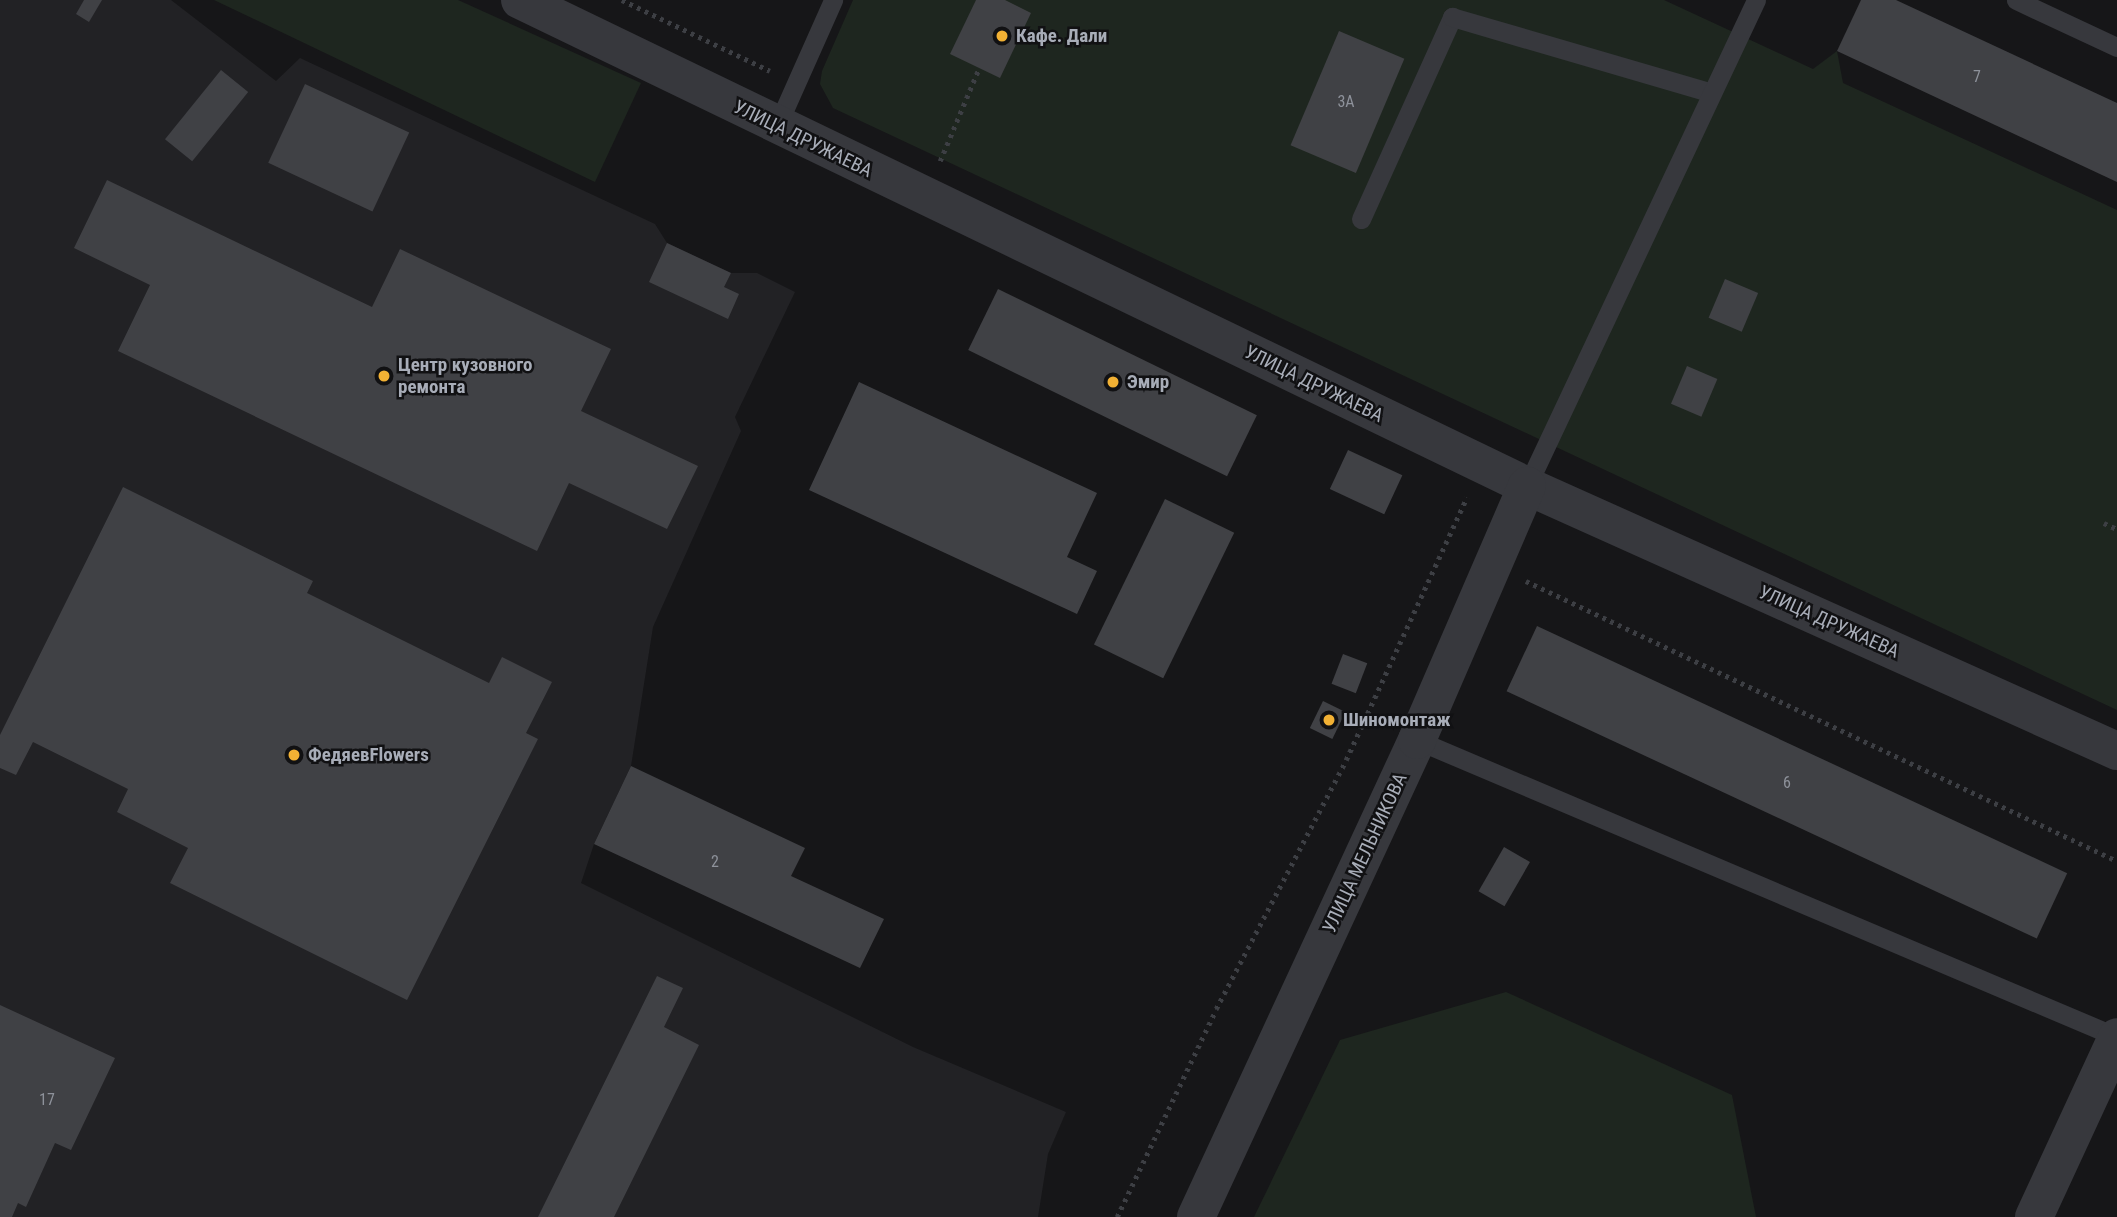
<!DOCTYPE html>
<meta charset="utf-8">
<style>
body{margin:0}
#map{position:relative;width:2117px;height:1217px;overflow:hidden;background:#161618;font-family:"Roboto Condensed",sans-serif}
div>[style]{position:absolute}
.built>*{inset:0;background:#222225}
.green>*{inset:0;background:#1e261f}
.building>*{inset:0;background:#404145;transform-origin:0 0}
.path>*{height:4.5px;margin-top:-2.25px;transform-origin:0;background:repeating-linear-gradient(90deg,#3d3f44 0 3.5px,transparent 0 8.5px)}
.service>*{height:19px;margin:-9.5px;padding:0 9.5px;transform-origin:9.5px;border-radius:9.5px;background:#37383d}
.minor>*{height:38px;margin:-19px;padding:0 19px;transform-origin:19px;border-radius:19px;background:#37383d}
.dots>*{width:19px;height:19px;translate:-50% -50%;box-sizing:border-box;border:4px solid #111113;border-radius:50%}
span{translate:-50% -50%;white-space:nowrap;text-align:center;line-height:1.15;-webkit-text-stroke:5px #111113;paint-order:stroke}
.number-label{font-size:16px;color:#8e929b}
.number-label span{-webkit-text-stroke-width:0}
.poi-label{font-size:19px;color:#a8adb8;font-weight:700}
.left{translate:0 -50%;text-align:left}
.street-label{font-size:19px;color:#a8adb8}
</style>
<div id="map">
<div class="built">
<i style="clip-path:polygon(0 0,171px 0,276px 81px,300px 58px,655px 224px,667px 243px,731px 273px,757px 273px,795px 292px,735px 417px,741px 431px,653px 627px,631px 766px,594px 844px,581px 883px,913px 1047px,1066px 1112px,1048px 1154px,1038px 1217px,0 1217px)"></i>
</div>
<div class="green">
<i style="clip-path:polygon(214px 0,458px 0,641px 83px,595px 182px)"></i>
<i style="clip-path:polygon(853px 0,1664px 0,1813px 69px,1837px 51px,1843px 83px,2117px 210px,2117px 710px,833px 108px,820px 84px,822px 71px)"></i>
<i style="clip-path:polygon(1506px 992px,1732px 1095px,1756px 1217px,1254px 1217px,1340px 1040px)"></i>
</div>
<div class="building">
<i style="clip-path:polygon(84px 0,102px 0,89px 22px,76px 14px)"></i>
<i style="clip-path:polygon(976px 0,1005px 0,1031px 13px,1000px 78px,950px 54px)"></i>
<i style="clip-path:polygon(1861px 0,1896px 0,2117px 103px,2117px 182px,1837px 51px)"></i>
<i style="left:1339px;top:31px;width:71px;height:124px;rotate:23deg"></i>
<i style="left:221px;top:70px;width:35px;height:89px;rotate:39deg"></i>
<i style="left:305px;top:84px;width:115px;height:87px;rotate:25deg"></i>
<i style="clip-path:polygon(107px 180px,372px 307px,400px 249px,611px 349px,581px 411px,698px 466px,667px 529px,569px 483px,537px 551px,118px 351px,150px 285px,74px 248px)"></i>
<i style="clip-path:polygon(667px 243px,731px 273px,724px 287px,739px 294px,728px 319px,649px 282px)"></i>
<i style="left:1725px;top:279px;width:36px;height:42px;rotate:23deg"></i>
<i style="left:998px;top:289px;width:288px;height:68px;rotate:26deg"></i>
<i style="left:1687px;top:366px;width:33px;height:41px;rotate:23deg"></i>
<i style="clip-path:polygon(859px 382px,1097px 493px,1067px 557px,1097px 571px,1077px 614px,809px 490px)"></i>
<i style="left:1348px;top:450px;width:60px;height:43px;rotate:25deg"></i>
<i style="clip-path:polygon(123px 487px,313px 581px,307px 593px,489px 683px,502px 657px,552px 682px,526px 733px,538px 739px,407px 1000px,170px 883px,188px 848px,117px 812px,128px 789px,33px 742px,16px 775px,0 768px,0 735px)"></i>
<i style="left:1165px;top:499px;width:77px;height:162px;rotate:26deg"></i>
<i style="left:1537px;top:626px;width:585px;height:72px;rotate:25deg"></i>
<i style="left:1343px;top:654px;width:26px;height:32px;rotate:21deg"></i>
<i style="left:1323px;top:701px;width:25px;height:30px;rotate:26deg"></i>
<i style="clip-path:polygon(631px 766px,805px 848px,791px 876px,884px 919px,860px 968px,594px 844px)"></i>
<i style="left:1504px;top:847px;width:30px;height:51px;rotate:30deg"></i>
<i style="clip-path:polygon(657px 976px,683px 988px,664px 1027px,699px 1045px,614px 1217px,538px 1217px)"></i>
<i style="clip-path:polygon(0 1005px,115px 1058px,71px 1150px,55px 1143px,26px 1207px,18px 1203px,12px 1217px,0 1217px)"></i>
</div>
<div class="path">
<i style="left:622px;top:0;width:164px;rotate:25.6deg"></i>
<i style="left:940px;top:161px;width:101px;rotate:-67.2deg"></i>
<i style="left:2104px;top:523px;width:14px;rotate:25deg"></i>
<i style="left:1526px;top:581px;width:654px;rotate:25.35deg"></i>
<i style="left:1117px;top:1217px;width:230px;rotate:-64.5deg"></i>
<i style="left:1216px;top:1009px;width:281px;rotate:-62.4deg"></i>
<i style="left:1346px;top:760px;width:289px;rotate:-65.3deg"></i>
</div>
<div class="service">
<i style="left:2016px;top:0;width:111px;rotate:25deg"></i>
<i style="left:777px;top:126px;width:138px;rotate:-66deg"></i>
<i style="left:1361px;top:219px;width:222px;rotate:-65.7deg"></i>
<i style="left:1452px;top:17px;width:268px;rotate:16.3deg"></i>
<i style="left:1527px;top:486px;width:537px;rotate:-64.77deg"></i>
<i style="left:1417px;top:740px;width:760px;rotate:22.99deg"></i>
</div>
<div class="minor">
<i style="left:520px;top:0;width:1118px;rotate:25.76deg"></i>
<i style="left:1527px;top:486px;width:647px;rotate:24.19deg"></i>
<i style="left:1196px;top:1217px;width:526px;rotate:-65.14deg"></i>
<i style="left:1417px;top:740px;width:277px;rotate:-66.6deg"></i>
<i style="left:2034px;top:1217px;width:198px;rotate:-65.2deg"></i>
</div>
<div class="dots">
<i style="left:1002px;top:36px;background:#f2b134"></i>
<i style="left:384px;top:376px;background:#f2b134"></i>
<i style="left:1113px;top:382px;background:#f2b134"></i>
<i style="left:1329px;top:720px;background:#f2b134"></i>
<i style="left:294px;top:755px;background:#f2b134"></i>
</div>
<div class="number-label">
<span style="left:1977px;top:77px">7</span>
<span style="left:1346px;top:102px">3А</span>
<span style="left:1787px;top:783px">6</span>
<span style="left:715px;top:862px">2</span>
<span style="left:47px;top:1100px">17</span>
</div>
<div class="poi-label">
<span class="left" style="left:1016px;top:36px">Кафе. Дали</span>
<span class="left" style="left:398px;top:376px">Центр кузовного<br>ремонта</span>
<span class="left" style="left:1127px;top:382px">Эмир</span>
<span class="left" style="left:1343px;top:720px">Шиномонтаж</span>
<span class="left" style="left:308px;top:755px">ФедяевFlowers</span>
</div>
<div class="street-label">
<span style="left:803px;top:139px;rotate:26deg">УЛИЦА ДРУЖАЕВА</span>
<span style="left:1314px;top:384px;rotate:26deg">УЛИЦА ДРУЖАЕВА</span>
<span style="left:1829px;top:622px;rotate:24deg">УЛИЦА ДРУЖАЕВА</span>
<span style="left:1365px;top:853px;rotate:-65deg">УЛИЦА МЕЛЬНИКОВА</span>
</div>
</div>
